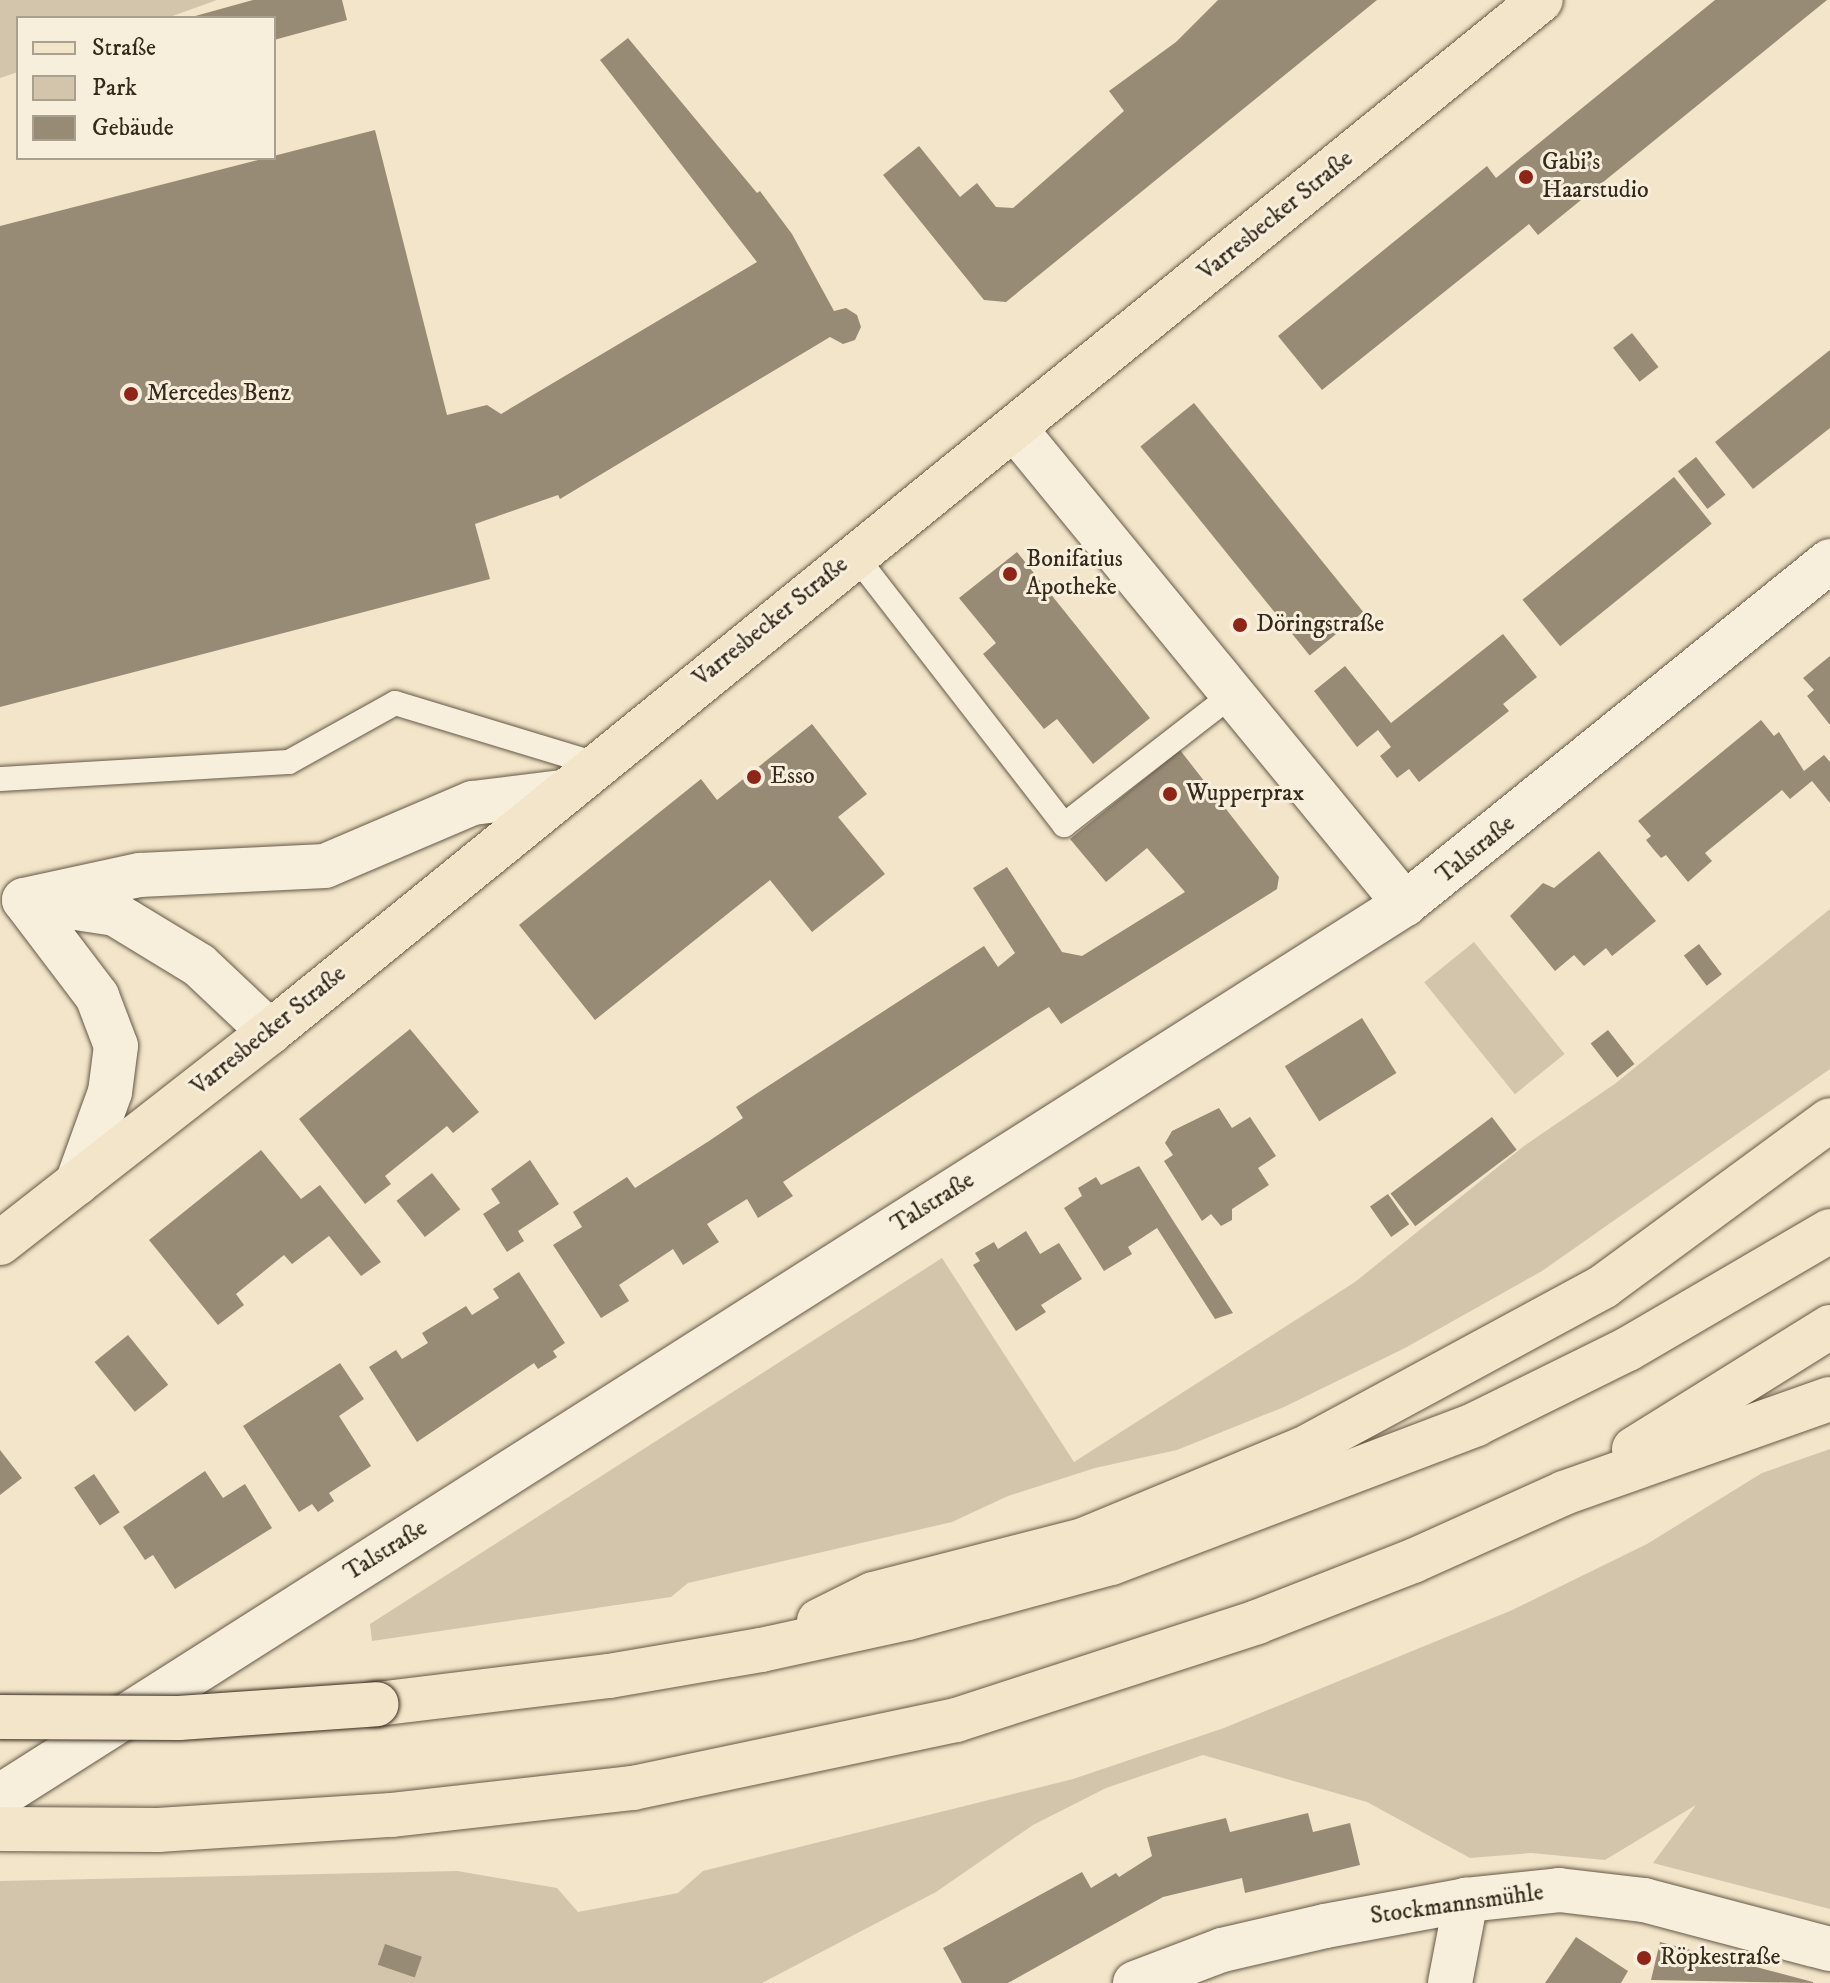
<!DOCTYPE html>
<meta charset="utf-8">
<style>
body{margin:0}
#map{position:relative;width:1830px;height:1983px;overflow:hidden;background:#f2e5c9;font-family:"IM FELL DW Pica",serif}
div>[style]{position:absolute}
.green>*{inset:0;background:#d2c5ac;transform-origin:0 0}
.building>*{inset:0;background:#988b76;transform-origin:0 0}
.roads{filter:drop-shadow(0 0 2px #655947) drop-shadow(0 0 2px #655947)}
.lane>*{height:24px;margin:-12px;padding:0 12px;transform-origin:12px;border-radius:12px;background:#f7eedc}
.street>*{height:44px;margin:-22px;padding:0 22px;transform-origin:22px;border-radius:22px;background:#f7eedc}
.secondary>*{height:44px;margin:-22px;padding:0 22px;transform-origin:22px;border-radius:22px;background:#f7eedc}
.primary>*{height:44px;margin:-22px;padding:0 22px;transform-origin:22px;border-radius:22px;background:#f2e5c9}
.highway>*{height:44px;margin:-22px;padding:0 22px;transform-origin:22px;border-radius:22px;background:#f2e5c9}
.bridges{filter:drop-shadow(0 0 2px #362a1c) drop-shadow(0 0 2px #362a1c)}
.highway-bridge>*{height:44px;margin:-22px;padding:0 22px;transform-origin:22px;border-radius:22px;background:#f2e5c9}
.dots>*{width:22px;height:22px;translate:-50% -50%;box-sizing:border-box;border:4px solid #f7eedc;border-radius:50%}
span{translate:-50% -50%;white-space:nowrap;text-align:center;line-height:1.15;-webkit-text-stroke:6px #f7eedc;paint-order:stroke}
.poi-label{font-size:24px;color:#362a1c}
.left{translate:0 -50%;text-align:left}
.street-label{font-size:24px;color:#362a1c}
.legend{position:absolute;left:16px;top:16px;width:260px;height:144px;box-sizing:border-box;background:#f7eedc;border:2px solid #aaa08f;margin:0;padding:10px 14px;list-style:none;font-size:24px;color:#362a1c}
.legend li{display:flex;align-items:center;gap:16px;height:40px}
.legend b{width:40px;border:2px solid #aaa08f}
</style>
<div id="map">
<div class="green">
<i style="clip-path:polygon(0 0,217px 0,167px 18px,18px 18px,18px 72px,0 78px)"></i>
<i style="clip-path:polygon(1830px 909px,1830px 1069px,1542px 1271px,1405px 1348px,1284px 1407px,1177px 1450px,1095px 1468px,1008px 1496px,952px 1522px,688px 1583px,671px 1597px,372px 1641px,370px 1624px,942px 1258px,1074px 1462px,1355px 1282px,1524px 1146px,1616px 1083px)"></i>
<i style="left:1474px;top:942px;width:144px;height:64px;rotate:51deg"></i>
<i style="clip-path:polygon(1830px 1449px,1830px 1909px,1653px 1863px,1696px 1805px,1605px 1860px,1531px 1853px,1470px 1858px,1367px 1802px,1203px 1755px,1106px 1788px,1033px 1825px,936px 1892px,762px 1983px,0 1983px,0 1881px,457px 1871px,557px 1888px,578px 1912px,678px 1893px,703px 1871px,1073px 1779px,1224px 1728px,1510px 1611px,1647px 1544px,1762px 1473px)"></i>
</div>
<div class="building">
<i style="clip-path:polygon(253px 0,342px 0,347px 20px,274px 40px,274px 18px,188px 18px)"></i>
<i style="clip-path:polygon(1218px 0,1377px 0,1006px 302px,984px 300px,883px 175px,919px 146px,960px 197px,977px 183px,996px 207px,1013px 208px,1124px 111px,1109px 91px,1176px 42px)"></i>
<i style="clip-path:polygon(1715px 0,1827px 0,1538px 235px,1529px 224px,1322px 390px,1278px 336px,1487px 166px,1496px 178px)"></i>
<i style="clip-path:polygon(628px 38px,757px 193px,760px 191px,792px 234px,834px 311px,846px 308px,857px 315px,861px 327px,855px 340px,843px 344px,830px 337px,560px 499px,558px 495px,475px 524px,490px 579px,0 707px,0 226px,375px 130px,447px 415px,487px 405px,501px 414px,757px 262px,600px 60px)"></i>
<i style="left:1632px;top:333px;width:43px;height:24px;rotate:52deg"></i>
<i style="clip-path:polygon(1830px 350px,1830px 428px,1753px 489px,1715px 442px)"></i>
<i style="left:1194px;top:403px;width:269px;height:69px;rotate:51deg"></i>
<i style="left:1696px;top:457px;width:48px;height:23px;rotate:52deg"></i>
<i style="left:1674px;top:477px;width:60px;height:195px;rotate:51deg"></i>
<i style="clip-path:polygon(1017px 552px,1150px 718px,1093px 764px,1057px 719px,1044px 729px,983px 654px,996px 643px,959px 598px)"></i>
<i style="clip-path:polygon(1503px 634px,1537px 677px,1503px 704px,1509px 711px,1419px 782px,1409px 769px,1397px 778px,1380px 756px,1391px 747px,1378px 730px,1357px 747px,1314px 691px,1345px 666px,1391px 723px)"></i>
<i style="clip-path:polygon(1830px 656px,1830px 725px,1807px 696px,1814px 690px,1803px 678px)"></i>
<i style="clip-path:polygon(1761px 720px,1774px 736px,1779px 732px,1804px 771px,1824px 755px,1830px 762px,1830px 803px,1812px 781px,1790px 799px,1782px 790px,1705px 853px,1712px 861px,1688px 882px,1666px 855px,1661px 858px,1654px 850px,1646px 840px,1651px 836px,1638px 821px)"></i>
<i style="clip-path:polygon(812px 724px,867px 794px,838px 817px,885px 874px,812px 932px,770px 880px,595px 1020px,519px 925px,701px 779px,717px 800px)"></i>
<i style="clip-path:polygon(1180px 750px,1279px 877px,1277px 889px,1061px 1024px,1049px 1007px,1031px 1018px,783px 1182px,793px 1196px,758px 1218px,747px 1199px,707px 1224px,719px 1242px,683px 1265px,673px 1249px,619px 1285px,629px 1301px,601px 1318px,553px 1245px,582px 1227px,573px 1212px,627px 1177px,635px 1188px,709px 1141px,743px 1118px,736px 1107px,984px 946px,998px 967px,1015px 953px,973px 888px,1007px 867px,1062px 952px,1082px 956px,1185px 892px,1147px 848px,1106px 882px,1070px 839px)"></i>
<i style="clip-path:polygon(1599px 851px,1656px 921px,1612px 956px,1606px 948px,1584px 966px,1574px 955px,1555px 971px,1510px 916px,1543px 883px,1554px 888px)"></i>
<i style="left:1699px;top:944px;width:38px;height:19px;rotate:53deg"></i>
<i style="left:1362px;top:1018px;width:65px;height:91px;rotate:58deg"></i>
<i style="clip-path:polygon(410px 1029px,479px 1112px,453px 1133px,447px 1126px,385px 1176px,391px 1184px,365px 1204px,299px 1119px)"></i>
<i style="left:1608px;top:1030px;width:43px;height:22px;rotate:52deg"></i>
<i style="clip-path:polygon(1219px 1108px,1232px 1128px,1250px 1117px,1276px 1156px,1258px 1168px,1269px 1185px,1232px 1209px,1232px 1220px,1221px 1226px,1211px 1214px,1202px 1221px,1164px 1161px,1173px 1155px,1165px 1143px,1172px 1131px)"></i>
<i style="left:1492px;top:1117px;width:41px;height:127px;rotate:53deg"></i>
<i style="clip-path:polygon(261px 1150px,301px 1199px,320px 1185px,381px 1262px,361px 1276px,329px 1236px,292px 1264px,284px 1255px,236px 1294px,244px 1305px,218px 1325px,149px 1240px)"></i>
<i style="clip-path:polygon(530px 1160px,559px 1204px,518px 1231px,524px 1241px,507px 1252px,483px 1214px,500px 1203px,491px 1189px)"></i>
<i style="clip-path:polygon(1139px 1166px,1172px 1219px,1233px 1313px,1215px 1319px,1157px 1228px,1128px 1247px,1132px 1254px,1104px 1271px,1064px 1208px,1082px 1196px,1078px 1188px,1096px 1177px,1101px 1185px)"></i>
<i style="left:432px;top:1173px;width:46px;height:45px;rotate:52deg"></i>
<i style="left:1388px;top:1194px;width:37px;height:22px;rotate:55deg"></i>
<i style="clip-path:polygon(1026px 1231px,1040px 1254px,1059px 1243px,1082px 1279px,1041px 1305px,1046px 1312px,1016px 1331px,973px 1265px,980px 1261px,975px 1253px,994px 1242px,998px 1249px)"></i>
<i style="clip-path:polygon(519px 1272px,565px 1343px,553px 1351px,557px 1357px,538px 1369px,534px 1363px,417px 1442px,369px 1367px,396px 1350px,402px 1359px,428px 1343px,422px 1333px,466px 1306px,472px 1315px,499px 1298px,493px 1289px)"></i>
<i style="left:128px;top:1335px;width:64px;height:43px;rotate:51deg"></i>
<i style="clip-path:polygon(340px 1363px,364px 1399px,339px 1416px,371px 1466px,329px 1493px,334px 1501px,318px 1512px,312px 1504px,299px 1512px,243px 1426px)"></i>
<i style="clip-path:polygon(0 1450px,22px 1478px,0 1495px)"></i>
<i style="clip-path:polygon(205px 1471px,223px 1498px,245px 1484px,272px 1528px,175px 1589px,153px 1555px,145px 1560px,123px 1527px)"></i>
<i style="left:94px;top:1474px;width:46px;height:24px;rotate:56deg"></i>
<i style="clip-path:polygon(1308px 1813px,1313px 1832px,1350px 1823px,1360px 1865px,1245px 1893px,1242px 1878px,1163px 1897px,1008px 1983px,962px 1983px,943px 1948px,1082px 1872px,1091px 1888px,1116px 1873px,1119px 1877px,1152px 1856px,1147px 1837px,1226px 1818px,1230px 1832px)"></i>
<i style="clip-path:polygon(1576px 1937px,1628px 1971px,1621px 1983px,1545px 1983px)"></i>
<i style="clip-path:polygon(1660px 1942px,1813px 1982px,1813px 1983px,1651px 1980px)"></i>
<i style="left:385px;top:1944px;width:39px;height:22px;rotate:19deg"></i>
</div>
<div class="roads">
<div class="lane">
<i style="left:854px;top:554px;width:343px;rotate:52.2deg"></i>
<i style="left:1064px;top:825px;width:214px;rotate:-37.8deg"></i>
<i style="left:0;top:779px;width:289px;rotate:-3.4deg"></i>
<i style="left:289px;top:762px;width:121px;rotate:-29.1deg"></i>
<i style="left:395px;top:703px;width:210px;rotate:16.9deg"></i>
</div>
<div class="street">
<i style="left:1015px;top:429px;width:615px;rotate:50.61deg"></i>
<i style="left:0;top:1796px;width:1664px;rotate:-32.41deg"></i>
<i style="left:1405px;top:904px;width:546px;rotate:-38.91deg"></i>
<i style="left:1135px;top:1983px;width:93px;rotate:-20.8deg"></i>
<i style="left:1222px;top:1950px;width:106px;rotate:-13.1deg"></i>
<i style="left:1325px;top:1926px;width:143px;rotate:-10.4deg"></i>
<i style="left:1466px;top:1900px;width:94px;rotate:-6.1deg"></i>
<i style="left:1559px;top:1890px;width:86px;rotate:6.7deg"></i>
<i style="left:1644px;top:1900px;width:192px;rotate:14.8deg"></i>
<i style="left:1450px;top:1983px;width:85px;rotate:-79.1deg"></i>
</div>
<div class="secondary">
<i style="left:24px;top:900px;width:119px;rotate:-12.2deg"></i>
<i style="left:140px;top:875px;width:185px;rotate:-2.8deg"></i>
<i style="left:325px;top:866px;width:161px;rotate:-23.1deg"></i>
<i style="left:473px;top:803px;width:91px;rotate:-7deg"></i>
<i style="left:24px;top:900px;width:121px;rotate:52.8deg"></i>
<i style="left:97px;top:996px;width:53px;rotate:69.2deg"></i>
<i style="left:116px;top:1046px;width:46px;rotate:97.4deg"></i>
<i style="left:110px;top:1092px;width:97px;rotate:109.9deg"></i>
<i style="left:50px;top:904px;width:66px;rotate:8.7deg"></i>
<i style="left:115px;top:914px;width:98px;rotate:31.3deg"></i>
<i style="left:199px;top:965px;width:98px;rotate:43.3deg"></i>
</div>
<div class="primary">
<i style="left:0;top:1243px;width:343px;rotate:-38deg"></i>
<i style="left:270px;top:1032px;width:1637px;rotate:-39.08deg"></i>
</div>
<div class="highway">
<i style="left:1634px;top:1449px;width:231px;rotate:-31.9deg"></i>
<i style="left:819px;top:1621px;width:60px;rotate:-26.6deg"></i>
<i style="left:873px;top:1594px;width:217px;rotate:-14.4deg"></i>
<i style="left:1083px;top:1540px;width:238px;rotate:-22.5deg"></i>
<i style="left:1303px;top:1449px;width:342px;rotate:-28.4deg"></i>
<i style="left:1604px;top:1286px;width:280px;rotate:-36.3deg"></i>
<i style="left:377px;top:1704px;width:234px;rotate:-6.9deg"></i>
<i style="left:609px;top:1676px;width:154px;rotate:-9.7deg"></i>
<i style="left:761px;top:1650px;width:150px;rotate:-12.3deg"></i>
<i style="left:908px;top:1618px;width:210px;rotate:-15.2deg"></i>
<i style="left:1111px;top:1563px;width:391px;rotate:-20.8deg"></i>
<i style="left:1476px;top:1424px;width:169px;rotate:-26.3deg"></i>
<i style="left:1628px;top:1349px;width:234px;rotate:-30.3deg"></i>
<i style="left:0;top:1829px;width:158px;rotate:0.4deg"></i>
<i style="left:158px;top:1830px;width:234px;rotate:-3.7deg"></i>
<i style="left:392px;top:1815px;width:243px;rotate:-6.4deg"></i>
<i style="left:633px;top:1788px;width:330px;rotate:-11.9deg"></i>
<i style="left:956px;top:1720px;width:317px;rotate:-18deg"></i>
<i style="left:1257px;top:1622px;width:168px;rotate:-21.4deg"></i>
<i style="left:1413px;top:1561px;width:166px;rotate:-24.2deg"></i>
<i style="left:1564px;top:1493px;width:282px;rotate:-19.5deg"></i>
</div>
</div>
<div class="bridges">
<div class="highway-bridge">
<i style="left:0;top:1717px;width:179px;rotate:0.3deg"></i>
<i style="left:179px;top:1718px;width:198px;rotate:-4deg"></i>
</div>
</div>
<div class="dots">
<i style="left:1526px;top:177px;background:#8f2418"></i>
<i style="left:131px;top:394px;background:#8f2418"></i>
<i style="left:1010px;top:574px;background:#8f2418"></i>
<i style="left:1240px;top:625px;background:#8f2418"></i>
<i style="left:754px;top:777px;background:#8f2418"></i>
<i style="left:1170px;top:794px;background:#8f2418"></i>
<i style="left:1644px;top:1958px;background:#8f2418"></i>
</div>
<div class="poi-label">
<span class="left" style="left:1542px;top:177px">Gabi's<br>Haarstudio</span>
<span class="left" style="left:147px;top:394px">Mercedes Benz</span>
<span class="left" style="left:1026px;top:574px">Bonifatius<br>Apotheke</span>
<span class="left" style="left:1256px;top:625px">Döringstraße</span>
<span class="left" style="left:770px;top:777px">Esso</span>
<span class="left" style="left:1186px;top:794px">Wupperprax</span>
<span class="left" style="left:1660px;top:1958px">Röpkestraße</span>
</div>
<div class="street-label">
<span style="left:1276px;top:216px;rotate:-39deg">Varresbecker Straße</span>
<span style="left:771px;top:622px;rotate:-39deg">Varresbecker Straße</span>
<span style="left:1476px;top:850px;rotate:-39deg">Talstraße</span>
<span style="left:269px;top:1031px;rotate:-39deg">Varresbecker Straße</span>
<span style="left:933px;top:1203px;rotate:-32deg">Talstraße</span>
<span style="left:386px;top:1551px;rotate:-32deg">Talstraße</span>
<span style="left:1457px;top:1905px;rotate:-8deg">Stockmannsmühle</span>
</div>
<ul class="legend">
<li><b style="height:10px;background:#f2e5c9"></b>Straße</li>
<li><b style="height:22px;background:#d2c5ac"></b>Park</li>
<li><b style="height:22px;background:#988b76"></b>Gebäude</li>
</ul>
</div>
